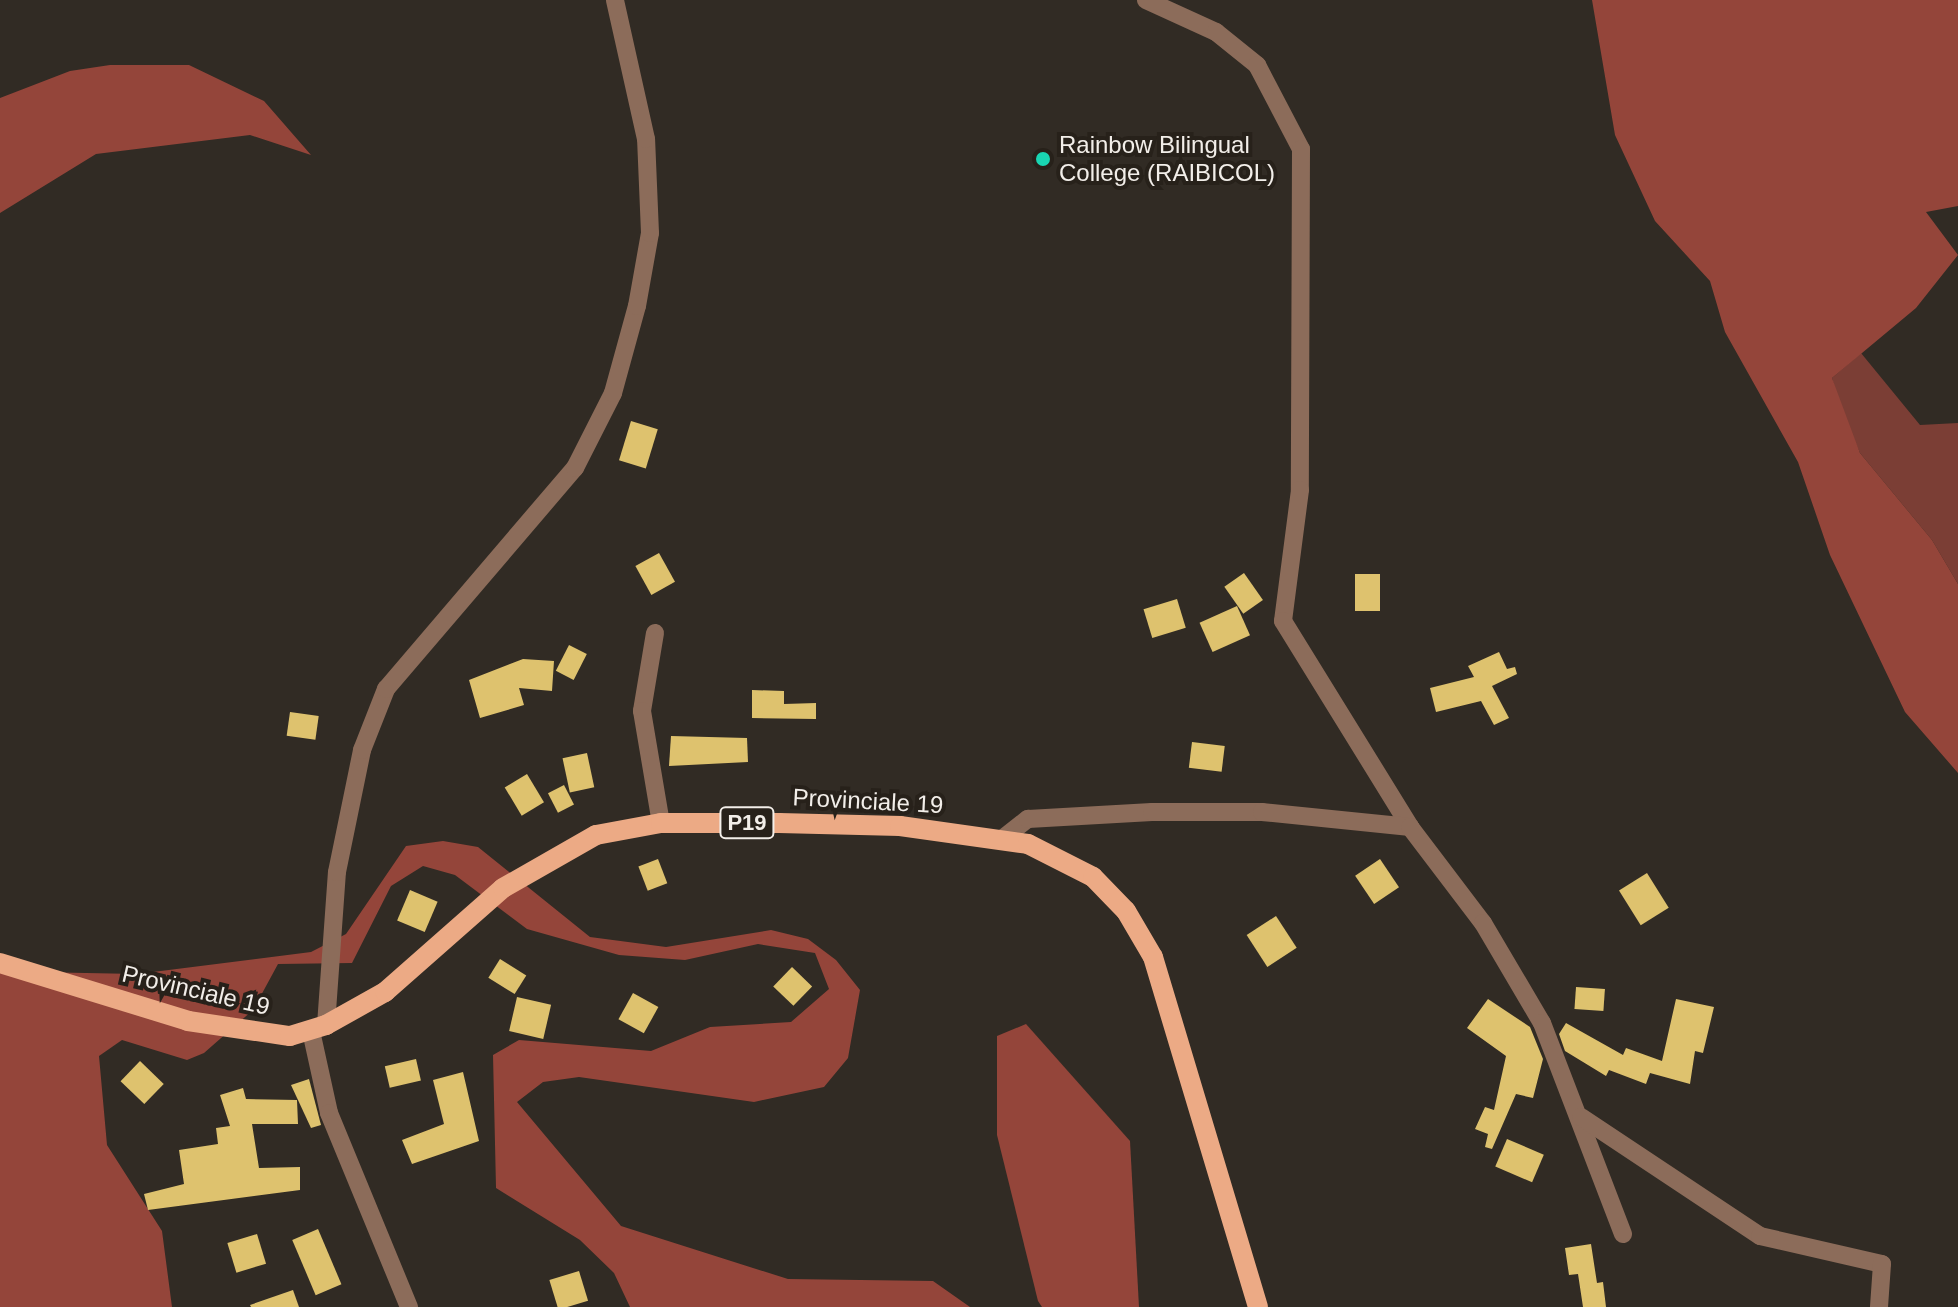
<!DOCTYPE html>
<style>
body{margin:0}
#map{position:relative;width:1958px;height:1307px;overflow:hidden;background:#312b24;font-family:Arial,sans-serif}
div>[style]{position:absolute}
.green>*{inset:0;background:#7b3e35}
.forest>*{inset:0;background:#94453a}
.building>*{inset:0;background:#dec26e;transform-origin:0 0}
.minor>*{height:18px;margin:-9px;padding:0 9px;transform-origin:9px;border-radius:9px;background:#8c6c5a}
.major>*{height:20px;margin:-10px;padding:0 10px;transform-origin:10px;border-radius:10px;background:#ecaa85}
.dots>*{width:22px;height:22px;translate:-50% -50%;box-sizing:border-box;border:4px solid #27211a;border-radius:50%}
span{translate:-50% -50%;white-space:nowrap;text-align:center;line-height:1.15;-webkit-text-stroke:8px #27211a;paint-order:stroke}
.shield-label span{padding:2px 6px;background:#27211a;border:2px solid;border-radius:6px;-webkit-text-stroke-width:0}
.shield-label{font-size:22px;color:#f2eee9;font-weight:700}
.poi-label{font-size:24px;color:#f2eee9}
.left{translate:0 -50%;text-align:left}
.street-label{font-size:24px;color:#f2eee9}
</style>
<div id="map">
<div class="green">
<i style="clip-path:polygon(1861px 353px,1920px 425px,1958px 423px,1958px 584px,1932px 540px,1860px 453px,1839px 405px,1832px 378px)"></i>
</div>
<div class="forest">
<i style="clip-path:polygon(1592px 0,1958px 0,1958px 206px,1926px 212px,1958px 255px,1916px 308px,1832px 378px,1860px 453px,1932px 540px,1958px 584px,1958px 773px,1905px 712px,1830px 555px,1798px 462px,1725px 332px,1710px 281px,1655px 221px,1615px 135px)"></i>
<i style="clip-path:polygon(110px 65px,189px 65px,264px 101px,311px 155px,250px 135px,96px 154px,0 213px,0 98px,70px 71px)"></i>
<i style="clip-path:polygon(443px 841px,478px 847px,590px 937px,666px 947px,771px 930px,808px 939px,836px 960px,860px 990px,848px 1058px,824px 1087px,754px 1102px,579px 1077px,543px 1082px,517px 1102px,621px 1226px,788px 1279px,933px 1281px,970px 1307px,630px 1307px,614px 1273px,580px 1240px,496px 1188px,493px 1055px,519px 1040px,651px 1051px,710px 1027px,791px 1022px,829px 989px,815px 953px,758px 944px,685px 960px,619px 955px,527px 929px,455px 875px,423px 866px,391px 886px,352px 963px,278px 964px,253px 1010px,204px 1053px,187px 1060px,122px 1040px,99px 1056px,107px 1145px,162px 1231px,172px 1307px,0 1307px,0 963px,35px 972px,137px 974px,311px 952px,346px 934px,406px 846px)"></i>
<i style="clip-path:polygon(1026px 1024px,1130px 1141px,1139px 1307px,1042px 1307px,1038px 1301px,997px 1135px,997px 1036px)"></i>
</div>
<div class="building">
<i style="left:631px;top:421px;width:28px;height:41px;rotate:17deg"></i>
<i style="left:659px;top:553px;width:33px;height:27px;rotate:61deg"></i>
<i style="left:1244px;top:573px;width:33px;height:24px;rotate:55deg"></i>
<i style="left:1355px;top:574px;width:25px;height:37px"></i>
<i style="left:1177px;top:599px;width:30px;height:35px;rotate:73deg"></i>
<i style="left:1237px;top:606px;width:32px;height:41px;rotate:66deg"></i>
<i style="left:569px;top:645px;width:20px;height:29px;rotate:27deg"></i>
<i style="clip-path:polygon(1499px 652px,1507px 669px,1515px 667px,1517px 674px,1492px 686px,1509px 718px,1494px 725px,1481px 701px,1436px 712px,1430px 688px,1474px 677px,1468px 666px)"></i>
<i style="clip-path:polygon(523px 659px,554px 661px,552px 691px,519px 688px,524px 705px,480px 718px,469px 680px)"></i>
<i style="clip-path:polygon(752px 690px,784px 691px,784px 704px,816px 703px,816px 719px,752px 718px)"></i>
<i style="left:290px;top:712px;width:29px;height:24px;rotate:8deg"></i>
<i style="clip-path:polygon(671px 736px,747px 738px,748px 762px,669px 766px)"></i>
<i style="left:1192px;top:742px;width:33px;height:26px;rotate:7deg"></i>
<i style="left:587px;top:753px;width:35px;height:25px;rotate:78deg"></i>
<i style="left:527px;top:774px;width:33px;height:26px;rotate:59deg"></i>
<i style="left:564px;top:785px;width:22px;height:18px;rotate:63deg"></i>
<i style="left:658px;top:859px;width:26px;height:21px;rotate:69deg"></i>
<i style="left:1380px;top:859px;width:34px;height:30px;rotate:56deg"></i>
<i style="left:1647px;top:873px;width:41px;height:33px;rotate:58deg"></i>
<i style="left:410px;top:890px;width:30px;height:33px;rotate:23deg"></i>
<i style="left:1276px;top:916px;width:38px;height:35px;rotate:57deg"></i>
<i style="left:500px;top:959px;width:31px;height:22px;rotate:32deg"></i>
<i style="left:792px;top:967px;width:28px;height:27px;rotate:44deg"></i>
<i style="left:1576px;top:987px;width:29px;height:22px;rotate:4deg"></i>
<i style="left:633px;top:993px;width:29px;height:30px;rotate:29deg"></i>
<i style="left:517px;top:997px;width:35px;height:35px;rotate:13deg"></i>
<i style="clip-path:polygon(1488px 999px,1530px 1027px,1543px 1059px,1533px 1098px,1516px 1094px,1492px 1149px,1485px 1147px,1488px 1134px,1475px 1129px,1485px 1107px,1494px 1110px,1506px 1056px,1467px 1028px)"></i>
<i style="clip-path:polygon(1676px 999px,1714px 1007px,1703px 1053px,1695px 1051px,1690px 1084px,1650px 1073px,1646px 1084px,1609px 1070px,1606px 1076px,1565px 1051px,1559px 1034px,1566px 1023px,1623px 1055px,1626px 1048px,1662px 1061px)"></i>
<i style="left:416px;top:1059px;width:22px;height:32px;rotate:77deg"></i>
<i style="left:140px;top:1061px;width:33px;height:28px;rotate:44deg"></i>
<i style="clip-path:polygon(463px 1072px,479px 1141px,412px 1164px,402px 1140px,444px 1124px,433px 1080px)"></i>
<i style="clip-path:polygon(309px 1079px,321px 1125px,311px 1128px,291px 1085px)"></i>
<i style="clip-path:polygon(243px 1088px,246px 1099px,297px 1100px,298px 1124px,252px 1124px,259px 1168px,300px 1167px,300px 1190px,148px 1210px,144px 1194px,184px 1184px,179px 1150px,218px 1144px,216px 1128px,230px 1126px,220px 1095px)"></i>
<i style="left:1507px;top:1139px;width:40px;height:30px;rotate:23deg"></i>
<i style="left:318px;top:1229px;width:60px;height:28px;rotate:67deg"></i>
<i style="left:257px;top:1234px;width:31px;height:31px;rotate:73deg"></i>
<i style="clip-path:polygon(1591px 1244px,1597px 1283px,1603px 1282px,1606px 1307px,1583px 1307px,1578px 1274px,1569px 1275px,1565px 1248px)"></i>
<i style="left:579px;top:1271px;width:31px;height:31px;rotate:73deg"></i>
<i style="clip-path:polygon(293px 1290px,299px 1307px,251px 1307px,250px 1305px)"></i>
</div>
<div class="minor">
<i style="left:1146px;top:0;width:77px;rotate:24.6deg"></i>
<i style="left:1216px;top:32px;width:53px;rotate:38.8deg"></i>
<i style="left:1257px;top:65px;width:95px;rotate:62.4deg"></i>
<i style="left:1301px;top:149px;width:341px;rotate:90.2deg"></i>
<i style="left:1300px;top:490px;width:132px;rotate:97.4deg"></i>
<i style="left:1283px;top:621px;width:242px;rotate:58.3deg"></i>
<i style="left:655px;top:633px;width:79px;rotate:99.5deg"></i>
<i style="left:642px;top:711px;width:114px;rotate:80.4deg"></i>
<i style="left:1002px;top:839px;width:33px;rotate:-38deg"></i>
<i style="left:1028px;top:819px;width:124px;rotate:-3.2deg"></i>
<i style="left:1152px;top:812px;width:110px"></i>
<i style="left:1262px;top:812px;width:149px;rotate:5.8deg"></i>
<i style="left:1410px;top:827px;width:121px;rotate:52.8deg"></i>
<i style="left:1483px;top:923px;width:116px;rotate:59.5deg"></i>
<i style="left:1542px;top:1023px;width:226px;rotate:69deg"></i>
<i style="left:326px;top:1025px;width:153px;rotate:-85.9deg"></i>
<i style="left:337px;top:872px;width:125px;rotate:-78.4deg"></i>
<i style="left:362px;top:750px;width:66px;rotate:-68.5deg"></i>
<i style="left:386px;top:689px;width:291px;rotate:-49.5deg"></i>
<i style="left:575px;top:468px;width:84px;rotate:-63.1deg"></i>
<i style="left:613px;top:393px;width:90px;rotate:-74.6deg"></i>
<i style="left:637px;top:306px;width:74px;rotate:-79.9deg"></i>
<i style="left:650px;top:233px;width:94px;rotate:-92.4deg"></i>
<i style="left:646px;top:139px;width:142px;rotate:-102.6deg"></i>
<i style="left:311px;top:1031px;width:84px;rotate:77.6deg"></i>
<i style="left:329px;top:1113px;width:210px;rotate:67.6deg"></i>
<i style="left:1581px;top:1117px;width:215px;rotate:33.6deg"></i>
<i style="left:1760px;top:1236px;width:125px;rotate:12.9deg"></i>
<i style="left:1882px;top:1264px;width:43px;rotate:94deg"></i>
</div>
<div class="major">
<i style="left:0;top:963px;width:197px;rotate:17.1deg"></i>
<i style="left:188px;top:1021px;width:103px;rotate:8.4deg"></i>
<i style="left:290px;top:1036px;width:38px;rotate:-17deg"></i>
<i style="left:326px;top:1025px;width:68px;rotate:-29.2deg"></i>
<i style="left:385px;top:992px;width:157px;rotate:-41.4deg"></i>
<i style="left:503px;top:888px;width:107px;rotate:-29.7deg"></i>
<i style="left:596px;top:835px;width:66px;rotate:-10.5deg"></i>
<i style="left:661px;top:823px;width:118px"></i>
<i style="left:779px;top:823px;width:121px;rotate:1.4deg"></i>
<i style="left:900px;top:826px;width:129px;rotate:8deg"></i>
<i style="left:1028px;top:844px;width:73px;rotate:26.9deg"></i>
<i style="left:1093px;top:877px;width:47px;rotate:45.9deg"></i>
<i style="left:1126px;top:911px;width:53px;rotate:59.6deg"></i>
<i style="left:1153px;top:957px;width:365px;rotate:73.3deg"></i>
</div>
<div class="dots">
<i style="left:1043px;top:159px;background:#19d5b2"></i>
</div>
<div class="shield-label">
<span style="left:747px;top:823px">P19</span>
</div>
<div class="poi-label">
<span class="left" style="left:1059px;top:159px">Rainbow Bilingual<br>College (RAIBICOL)</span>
</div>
<div class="street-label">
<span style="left:868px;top:801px;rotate:3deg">Provinciale 19</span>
<span style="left:196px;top:990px;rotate:13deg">Provinciale 19</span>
</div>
</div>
